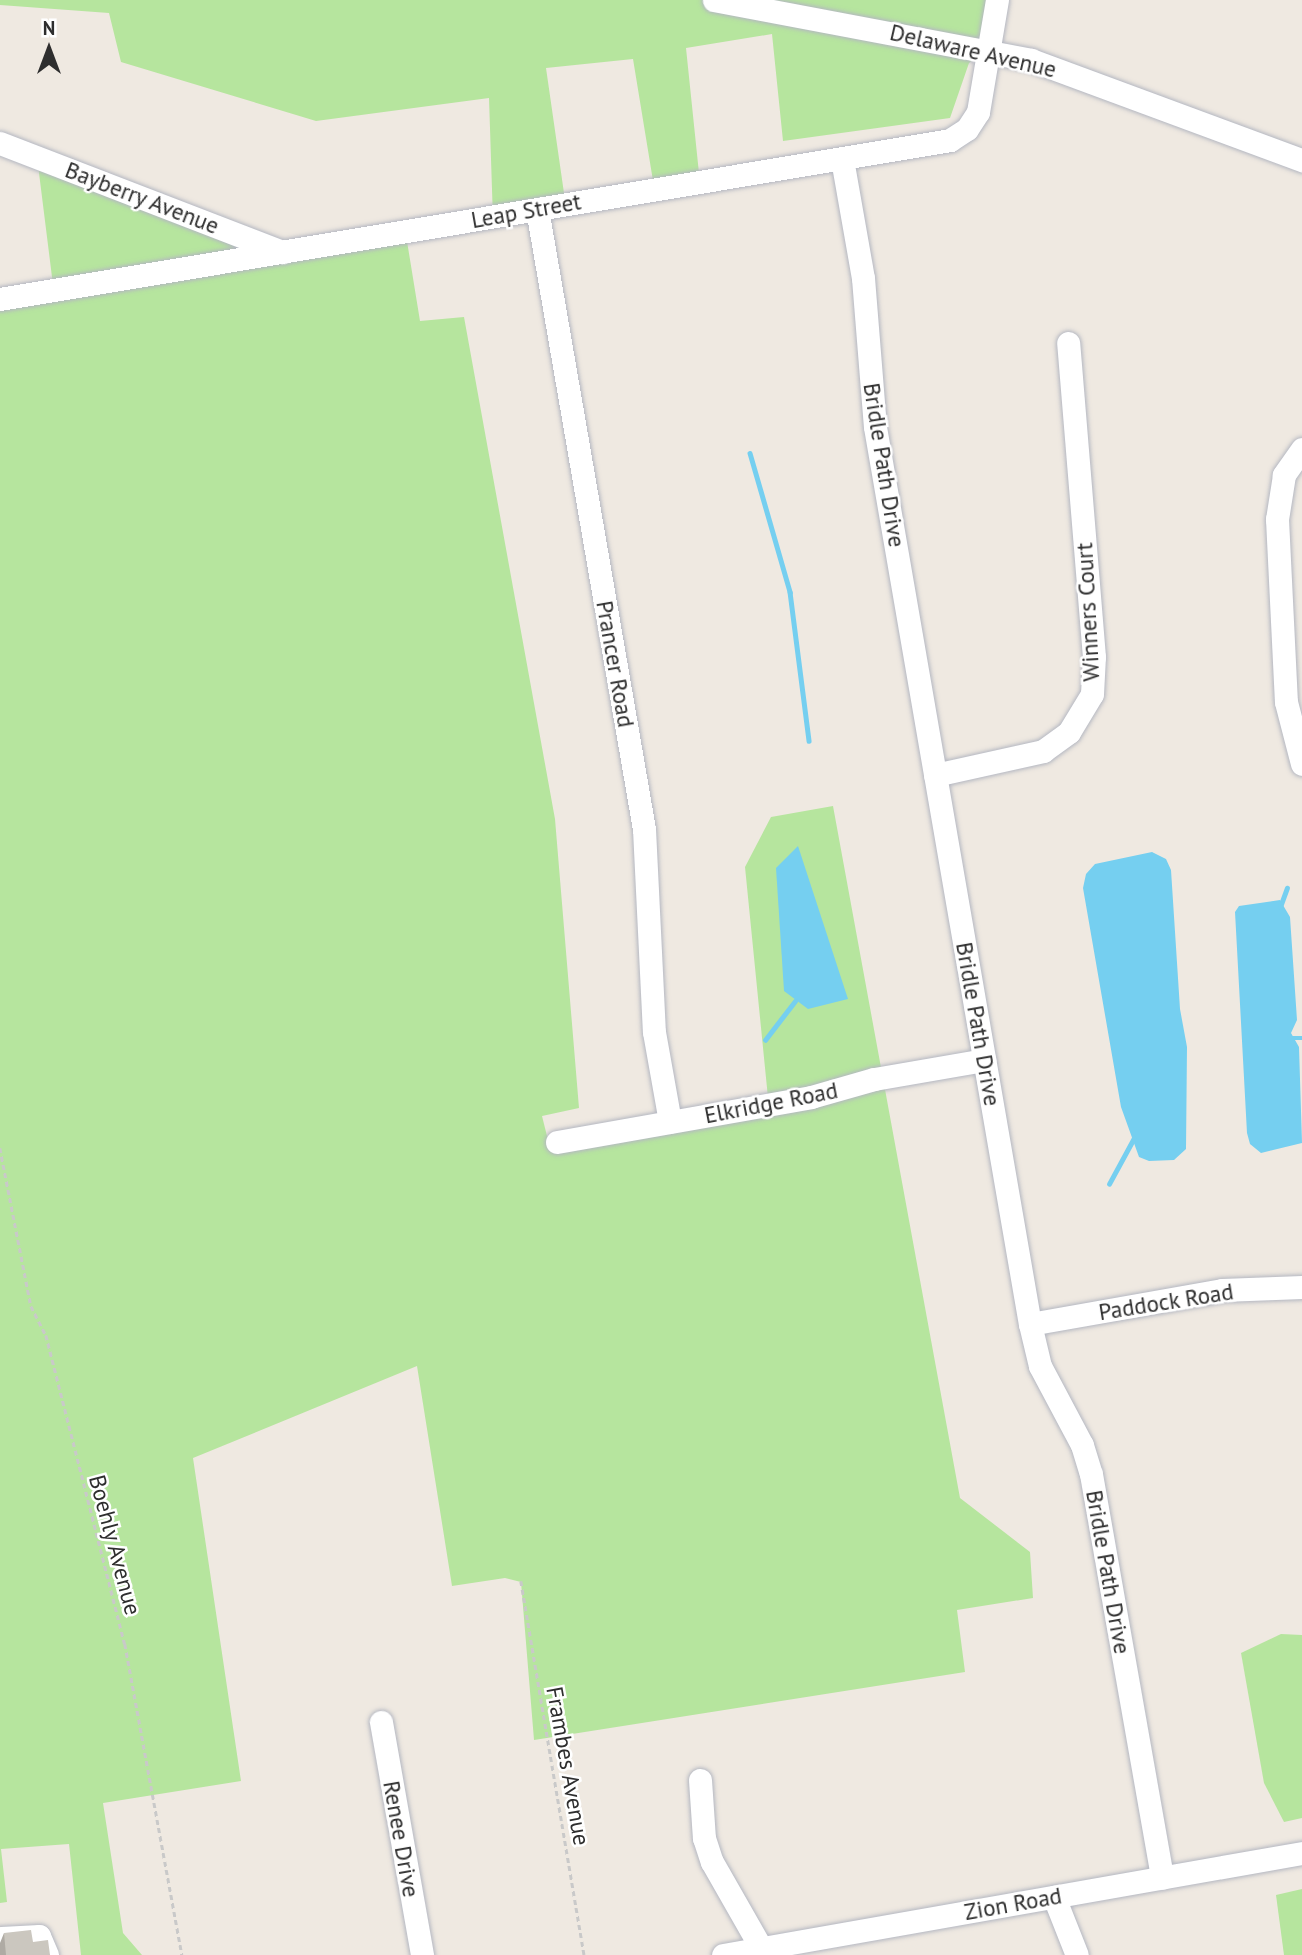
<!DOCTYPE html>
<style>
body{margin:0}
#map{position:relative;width:1302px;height:1955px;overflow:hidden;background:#efe9e1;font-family:"PT Sans",sans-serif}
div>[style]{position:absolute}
.green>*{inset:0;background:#b6e59e}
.water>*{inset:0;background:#75cff0}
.stream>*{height:4.5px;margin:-2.25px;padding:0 2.25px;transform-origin:2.25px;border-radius:2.25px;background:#75cff0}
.path>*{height:2.5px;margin-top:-1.25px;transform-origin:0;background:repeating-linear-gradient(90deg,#c9c9c9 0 5px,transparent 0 8.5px)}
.roads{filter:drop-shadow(0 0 2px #b4b7c1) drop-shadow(0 0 2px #b4b7c1)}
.minor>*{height:23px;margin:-11.5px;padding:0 11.5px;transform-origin:11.5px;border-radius:11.5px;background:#fff}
.wall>*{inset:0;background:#afaba4}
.building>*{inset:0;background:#cbc7bf}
span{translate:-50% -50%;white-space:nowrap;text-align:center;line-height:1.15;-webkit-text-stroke:5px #fff;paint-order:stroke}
.street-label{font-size:23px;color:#2e2e2e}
.north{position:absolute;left:14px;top:14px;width:70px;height:70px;-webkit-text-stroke:5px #fff;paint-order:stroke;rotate:0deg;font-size:19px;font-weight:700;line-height:28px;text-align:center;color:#2e2e2e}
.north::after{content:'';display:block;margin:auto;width:24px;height:32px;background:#2e2e2e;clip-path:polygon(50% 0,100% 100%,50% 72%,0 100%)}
</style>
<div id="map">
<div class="green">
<i style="clip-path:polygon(0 0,995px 0,986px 50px,969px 63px,950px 118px,783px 141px,772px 34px,686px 48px,700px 183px,655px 193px,633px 59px,546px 68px,566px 207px,493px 220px,489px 98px,316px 121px,121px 62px,109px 13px,0 5px)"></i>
<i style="clip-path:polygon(37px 157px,291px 254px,406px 235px,420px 321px,464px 317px,555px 819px,579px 1108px,542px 1116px,550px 1148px,769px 1108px,745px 867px,771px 817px,833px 806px,960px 1498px,1030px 1552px,1033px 1598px,957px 1610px,965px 1672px,534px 1740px,521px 1582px,505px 1578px,452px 1586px,417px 1366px,193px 1458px,241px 1781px,103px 1803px,123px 1933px,142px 1955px,81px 1955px,69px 1844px,1px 1849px,7px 1902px,0 1903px,0 302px,54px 293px)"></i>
<i style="clip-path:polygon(1281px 1634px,1302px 1635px,1302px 1818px,1284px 1822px,1264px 1783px,1241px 1653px)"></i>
<i style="clip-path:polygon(1302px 1889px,1302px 1955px,1284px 1955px,1276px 1895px)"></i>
</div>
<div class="water">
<i style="clip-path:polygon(798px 846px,848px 999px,808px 1009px,784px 991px,776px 868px)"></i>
<i style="clip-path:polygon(1152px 852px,1166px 859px,1171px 870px,1180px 1009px,1187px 1047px,1186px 1149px,1174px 1160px,1149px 1161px,1139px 1157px,1121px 1107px,1083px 888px,1086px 874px,1095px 864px)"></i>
<i style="clip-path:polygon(1280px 900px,1290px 917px,1297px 1020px,1291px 1033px,1299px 1047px,1302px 1143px,1261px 1153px,1250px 1144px,1247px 1133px,1235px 912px,1239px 906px)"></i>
</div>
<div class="stream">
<i style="left:750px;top:453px;width:145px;rotate:73.9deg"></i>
<i style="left:790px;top:592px;width:150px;rotate:82.7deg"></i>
<i style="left:1280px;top:907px;width:20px;rotate:-70deg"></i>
<i style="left:1289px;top:1038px;width:13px"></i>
<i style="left:765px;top:1040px;width:49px;rotate:-52.4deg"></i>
<i style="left:1109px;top:1184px;width:52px;rotate:-61.5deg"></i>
</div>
<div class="path">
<i style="left:0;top:1148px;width:161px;rotate:78.9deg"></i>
<i style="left:31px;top:1306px;width:33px;rotate:63deg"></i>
<i style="left:46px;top:1335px;width:319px;rotate:75.7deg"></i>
<i style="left:125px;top:1644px;width:316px;rotate:79.6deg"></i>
<i style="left:521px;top:1581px;width:379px;rotate:80.4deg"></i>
</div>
<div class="roads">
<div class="minor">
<i style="left:714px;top:0;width:323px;rotate:10.7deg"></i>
<i style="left:1031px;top:60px;width:289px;rotate:20.3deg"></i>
<i style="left:0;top:143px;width:303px;rotate:21.1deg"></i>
<i style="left:842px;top:159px;width:121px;rotate:80deg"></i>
<i style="left:863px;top:278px;width:149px;rotate:85.4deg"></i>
<i style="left:875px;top:427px;width:910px;rotate:80.2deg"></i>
<i style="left:1030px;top:1324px;width:43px;rotate:76.6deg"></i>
<i style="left:1040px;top:1366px;width:89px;rotate:62deg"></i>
<i style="left:1082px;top:1445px;width:30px;rotate:73deg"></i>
<i style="left:1091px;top:1474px;width:410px;rotate:80deg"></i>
<i style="left:537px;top:209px;width:629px;rotate:80.21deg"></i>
<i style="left:644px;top:829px;width:203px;rotate:87.2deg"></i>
<i style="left:654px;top:1032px;width:91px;rotate:79.9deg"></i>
<i style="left:0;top:299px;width:963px;rotate:-9.5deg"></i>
<i style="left:950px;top:140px;width:20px;rotate:-33deg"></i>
<i style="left:967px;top:129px;width:20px;rotate:-57deg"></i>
<i style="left:978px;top:112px;width:114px;rotate:-80.4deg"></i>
<i style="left:1302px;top:449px;width:32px;rotate:125deg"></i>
<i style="left:1284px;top:475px;width:45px;rotate:99deg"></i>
<i style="left:1277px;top:519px;width:183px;rotate:87.2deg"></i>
<i style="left:1286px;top:702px;width:64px;rotate:75.5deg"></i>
<i style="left:935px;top:775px;width:111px;rotate:-12.5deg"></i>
<i style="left:1043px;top:751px;width:32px;rotate:-36deg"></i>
<i style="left:1069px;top:732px;width:44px;rotate:-58.8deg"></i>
<i style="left:1092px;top:694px;width:37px;rotate:-87deg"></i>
<i style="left:1094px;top:657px;width:315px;rotate:-94.7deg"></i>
<i style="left:557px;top:1142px;width:258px;rotate:-10deg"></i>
<i style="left:811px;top:1097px;width:66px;rotate:-15.9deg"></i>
<i style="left:874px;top:1079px;width:112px;rotate:-9.8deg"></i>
<i style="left:1030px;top:1324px;width:195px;rotate:-10deg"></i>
<i style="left:1222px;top:1290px;width:80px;rotate:-2.1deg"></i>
<i style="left:381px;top:1722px;width:237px;rotate:80deg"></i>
<i style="left:700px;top:1780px;width:58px;rotate:86.1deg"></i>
<i style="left:704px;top:1838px;width:25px;rotate:72deg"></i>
<i style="left:712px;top:1862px;width:99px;rotate:60.3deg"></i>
<i style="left:1054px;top:1897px;width:62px;rotate:68.4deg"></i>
<i style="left:1px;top:1938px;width:38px;rotate:-3deg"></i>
<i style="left:39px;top:1936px;width:21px;rotate:67deg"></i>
<i style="left:723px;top:1955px;width:588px;rotate:-9.99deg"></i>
</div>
</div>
<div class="wall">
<i style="clip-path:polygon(4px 1933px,33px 1942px,50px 1955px,0 1955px,0 1943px)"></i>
</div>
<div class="building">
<i style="clip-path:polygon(31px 1930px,33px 1942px,48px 1940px,50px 1955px,6px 1955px,4px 1933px)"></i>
</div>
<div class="street-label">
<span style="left:973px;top:51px;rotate:13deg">Delaware Avenue</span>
<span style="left:142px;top:198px;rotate:21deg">Bayberry Avenue</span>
<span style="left:526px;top:211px;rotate:-10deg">Leap Street</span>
<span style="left:884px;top:465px;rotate:81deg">Bridle Path Drive</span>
<span style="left:1088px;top:612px;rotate:-93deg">Winners Court</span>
<span style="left:615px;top:664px;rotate:80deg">Prancer Road</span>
<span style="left:978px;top:1024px;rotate:80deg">Bridle Path Drive</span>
<span style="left:771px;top:1103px;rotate:-11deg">Elkridge Road</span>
<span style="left:1166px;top:1302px;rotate:-9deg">Paddock Road</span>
<span style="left:115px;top:1545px;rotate:75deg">Boehly Avenue</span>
<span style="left:1108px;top:1572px;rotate:80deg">Bridle Path Drive</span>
<span style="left:568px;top:1766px;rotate:80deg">Frambes Avenue</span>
<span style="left:401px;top:1839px;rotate:80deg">Renee Drive</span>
<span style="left:1013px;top:1904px;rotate:-10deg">Zion Road</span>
</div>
<div class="north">N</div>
</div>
